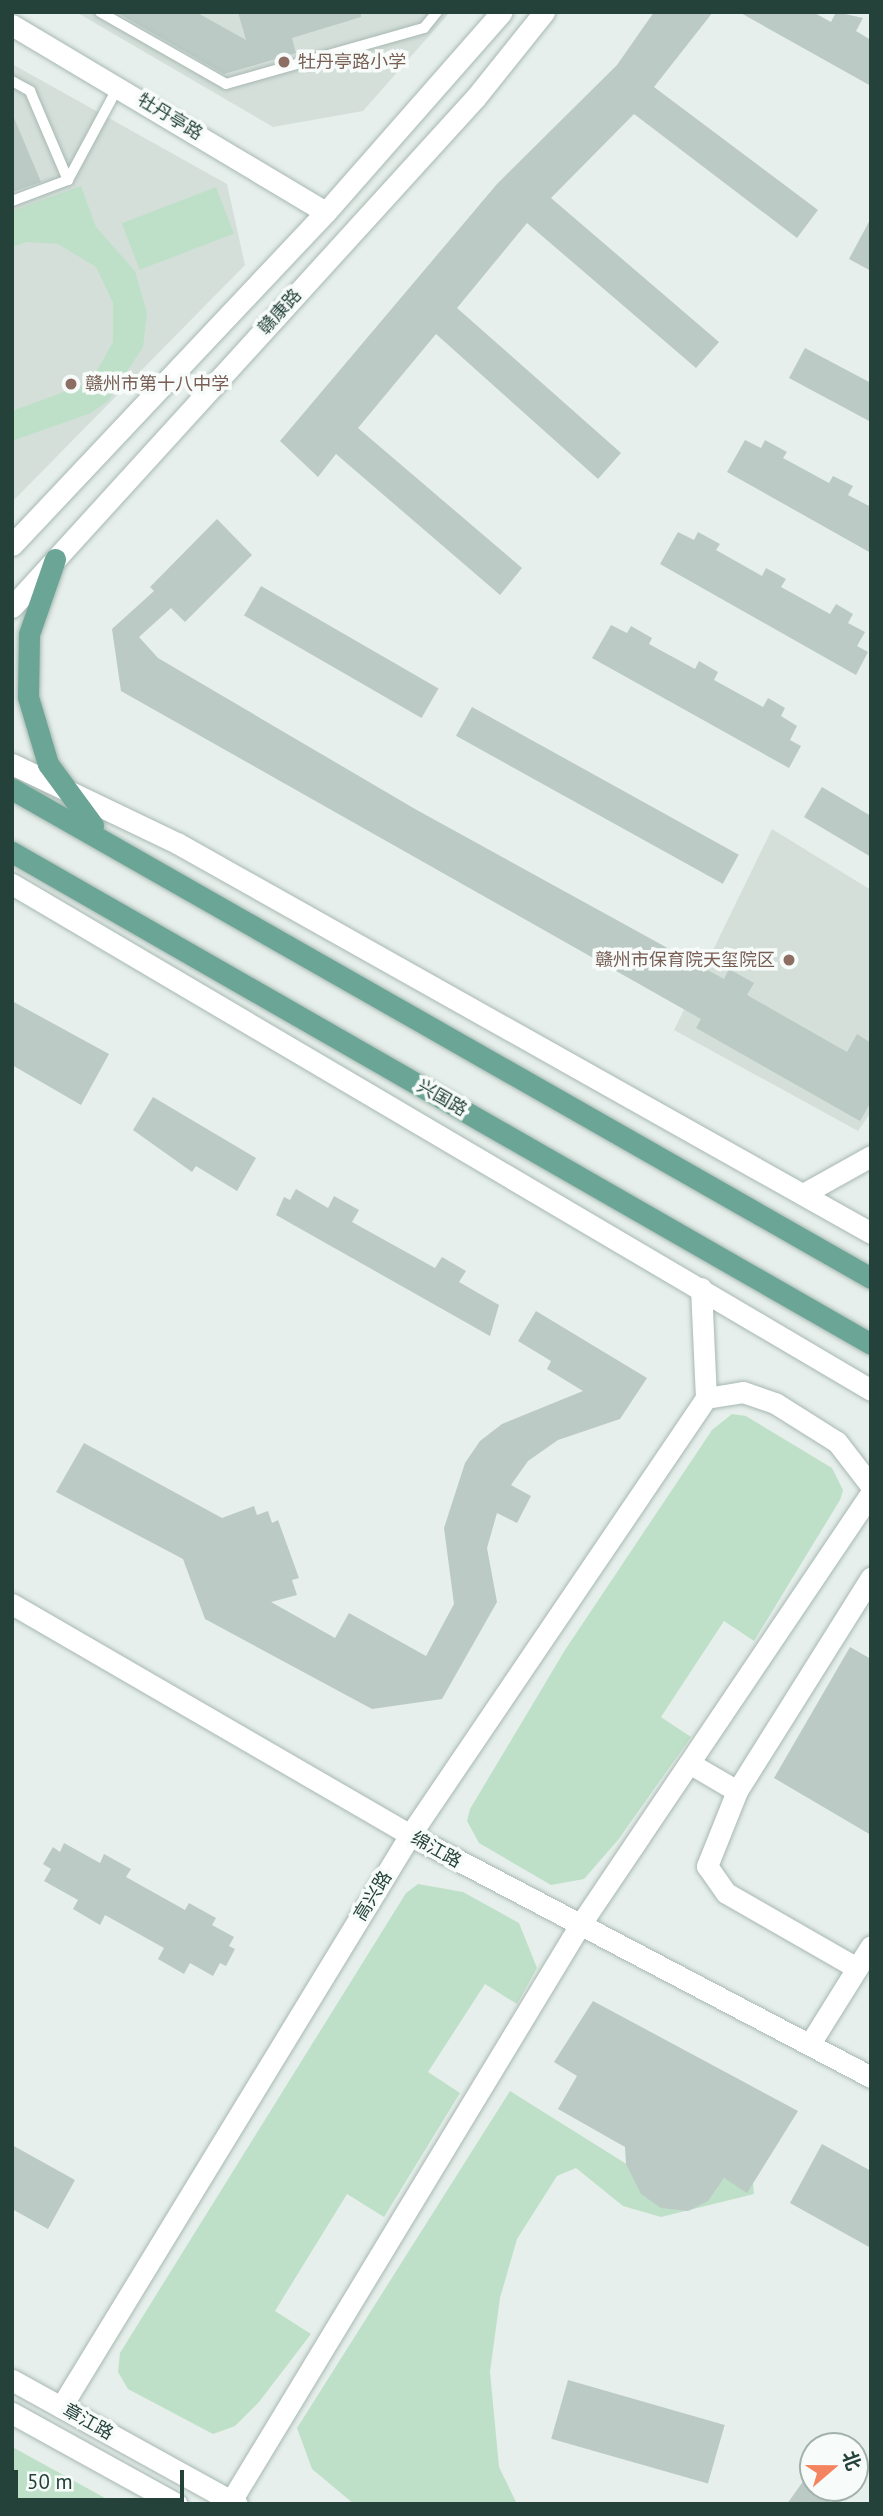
<!DOCTYPE html>
<meta charset="utf-8">
<style>
body{margin:0}
#map{position:relative;width:883px;height:2516px;overflow:hidden;background:#e6efeb;font-family:"PT Sans","Noto Sans SC",sans-serif}
div>[style]{position:absolute}
.built>*{inset:0;background:#d4dfda}
.green>*{inset:0;background:#bfe0c8;transform-origin:0 0}
.building>*{inset:0;background:#bbcac4;transform-origin:0 0}
.roads{filter:drop-shadow(0 0 2px #a8b8b2) drop-shadow(0 0 2px #a8b8b2)}
.lane>*{height:10px;margin:-5px;padding:0 5px;transform-origin:5px;border-radius:5px;background:#fff}
.street>*{height:21px;margin:-10.5px;padding:0 10.5px;transform-origin:10.5px;border-radius:10.5px;background:#fff}
.secondary>*{height:21px;margin:-10.5px;padding:0 10.5px;transform-origin:10.5px;border-radius:10.5px;background:#fff}
.primary>*{height:21px;margin:-10.5px;padding:0 10.5px;transform-origin:10.5px;border-radius:10.5px;background:#6aa596}
.dots>*{width:19px;height:19px;translate:-50% -50%;box-sizing:border-box;border:4px solid #f7fbf9;border-radius:50%}
span{translate:-50% -50%;white-space:nowrap;text-align:center;line-height:1.15;-webkit-text-stroke:7px #f7fbf9;paint-order:stroke}
.education-label{font-size:18px;color:#785e54}
.left{translate:0 -50%;text-align:left}
.right{translate:-100% -50%;text-align:right}
.street-label{font-size:18px;color:#24423a}
.frame{position:absolute;inset:0;border:14px solid #24423a;pointer-events:none}
.north{position:absolute;left:799px;top:2432px;width:70px;height:70px;box-sizing:border-box;background:#f7fbf9;border:2px solid #a3b1ad;border-radius:50%;rotate:70deg;font-size:19px;font-weight:700;line-height:28px;text-align:center;color:#24423a}
.north::after{content:'';display:block;margin:auto;width:24px;height:32px;background:#f4845f;clip-path:polygon(50% 0,100% 100%,50% 72%,0 100%)}
.scale{position:absolute;left:14px;top:2470px;width:170px;height:32px;box-sizing:border-box;border:4px solid #24423a;border-top:0;padding-left:9px;font-size:21px;line-height:24px;white-space:nowrap;color:#24423a;-webkit-text-stroke:5px #f7fbf9;paint-order:stroke}
</style>
<div id="map">
<div class="built">
<i style="clip-path:polygon(76px 12px,450px 12px,363px 111px,273px 127px)"></i>
<i style="clip-path:polygon(12px 64px,227px 184px,245px 265px,12px 502px)"></i>
<i style="clip-path:polygon(772px 829px,871px 890px,871px 1112px,858px 1131px,674px 1030px)"></i>
</div>
<div class="green">
<i style="clip-path:polygon(81px 186px,96px 227px,135px 271px,147px 313px,143px 347px,108px 401px,91px 413px,12px 441px,12px 411px,80px 386px,95px 374px,113px 342px,113px 303px,96px 267px,58px 244px,27px 242px,12px 247px,12px 211px)"></i>
<i style="left:216px;top:187px;width:50px;height:101px;rotate:69deg"></i>
<i style="clip-path:polygon(732px 1414px,746px 1416px,832px 1468px,843px 1490px,840px 1500px,754px 1641px,724px 1621px,661px 1717px,691px 1737px,618px 1840px,584px 1879px,551px 1885px,479px 1843px,467px 1821px,470px 1809px,565px 1650px,712px 1430px)"></i>
<i style="clip-path:polygon(418px 1884px,463px 1892px,519px 1923px,537px 1968px,517px 2004px,485px 1984px,428px 2072px,460px 2093px,384px 2217px,347px 2194px,275px 2311px,311px 2334px,259px 2402px,235px 2426px,213px 2434px,128px 2389px,118px 2372px,120px 2353px,406px 1893px)"></i>
<i style="clip-path:polygon(510px 2091px,636px 2170px,720px 2179px,752px 2174px,754px 2194px,661px 2217px,623px 2206px,576px 2168px,557px 2176px,517px 2239px,500px 2298px,490px 2372px,499px 2467px,517px 2504px,354px 2504px,312px 2469px,297px 2428px)"></i>
<i style="clip-path:polygon(12px 2447px,16px 2449px,116px 2504px,12px 2504px)"></i>
</div>
<div class="building">
<i style="clip-path:polygon(116px 12px,196px 12px,246px 40px,238px 12px,361px 12px,361px 17px,292px 38px,296px 53px,224px 74px)"></i>
<i style="clip-path:polygon(654px 12px,713px 12px,654px 87px,818px 210px,797px 238px,634px 114px,551px 198px,719px 342px,696px 368px,527px 223px,457px 308px,621px 453px,598px 479px,436px 334px,358px 428px,522px 568px,500px 595px,336px 454px,318px 477px,280px 441px,497px 184px,617px 65px)"></i>
<i style="clip-path:polygon(739px 12px,813px 12px,831px 22px,836px 12px,863px 18px,856px 31px,871px 40px,871px 86px)"></i>
<i style="clip-path:polygon(12px 113px,41px 182px,12px 192px)"></i>
<i style="clip-path:polygon(871px 218px,871px 271px,849px 259px)"></i>
<i style="clip-path:polygon(805px 348px,871px 383px,871px 422px,789px 378px)"></i>
<i style="clip-path:polygon(745px 440px,761px 448px,765px 440px,787px 452px,783px 458px,829px 483px,833px 476px,853px 486px,848px 495px,871px 507px,871px 553px,727px 472px)"></i>
<i style="clip-path:polygon(217px 519px,252px 555px,185px 622px,171px 608px,139px 637px,158px 658px,415px 809px,724px 979px,729px 969px,754px 983px,747px 995px,847px 1052px,857px 1034px,871px 1043px,871px 1102px,860px 1121px,696px 1028px,701px 1019px,121px 691px,112px 629px,154px 591px,150px 587px)"></i>
<i style="clip-path:polygon(678px 532px,694px 540px,698px 532px,720px 544px,716px 550px,762px 576px,766px 568px,786px 579px,781px 587px,830px 614px,836px 604px,853px 614px,848px 623px,865px 632px,857px 646px,868px 652px,856px 675px,660px 564px)"></i>
<i style="left:261px;top:586px;width:205px;height:34px;rotate:30deg"></i>
<i style="clip-path:polygon(611px 625px,627px 633px,631px 626px,652px 638px,649px 644px,695px 669px,699px 661px,718px 672px,714px 680px,763px 707px,768px 698px,785px 708px,781px 716px,797px 726px,790px 740px,801px 746px,789px 768px,592px 658px)"></i>
<i style="left:472px;top:707px;width:305px;height:33px;rotate:29deg"></i>
<i style="clip-path:polygon(822px 787px,871px 816px,871px 857px,804px 817px)"></i>
<i style="clip-path:polygon(12px 1001px,109px 1054px,81px 1105px,12px 1065px)"></i>
<i style="clip-path:polygon(153px 1097px,256px 1158px,237px 1191px,196px 1166px,192px 1172px,133px 1130px)"></i>
<i style="clip-path:polygon(296px 1189px,328px 1208px,334px 1196px,359px 1210px,352px 1222px,435px 1268px,442px 1257px,466px 1271px,459px 1282px,499px 1305px,490px 1336px,276px 1215px,284px 1197px,290px 1200px)"></i>
<i style="clip-path:polygon(536px 1311px,647px 1378px,620px 1419px,558px 1440px,528px 1461px,511px 1485px,531px 1496px,517px 1523px,497px 1513px,487px 1548px,497px 1602px,442px 1699px,372px 1709px,205px 1619px,183px 1559px,56px 1492px,84px 1443px,222px 1518px,254px 1506px,257px 1515px,268px 1511px,272px 1523px,278px 1520px,299px 1578px,292px 1580px,297px 1595px,271px 1602px,335px 1638px,349px 1613px,426px 1656px,454px 1604px,444px 1528px,465px 1463px,480px 1441px,502px 1424px,583px 1391px,547px 1369px,551px 1361px,518px 1341px)"></i>
<i style="clip-path:polygon(850px 1647px,871px 1659px,871px 1835px,774px 1778px)"></i>
<i style="clip-path:polygon(64px 1843px,100px 1863px,104px 1854px,131px 1869px,126px 1877px,185px 1910px,189px 1903px,216px 1918px,212px 1925px,234px 1937px,229px 1946px,235px 1949px,226px 1966px,220px 1963px,213px 1976px,190px 1963px,184px 1974px,158px 1959px,164px 1948px,105px 1915px,100px 1925px,73px 1909px,78px 1900px,44px 1881px,51px 1869px,43px 1864px,53px 1847px,60px 1852px)"></i>
<i style="clip-path:polygon(593px 2001px,798px 2111px,747px 2193px,724px 2178px,708px 2201px,688px 2211px,661px 2208px,641px 2194px,626px 2164px,625px 2147px,558px 2109px,577px 2076px,554px 2062px)"></i>
<i style="clip-path:polygon(822px 2144px,871px 2171px,871px 2248px,790px 2203px)"></i>
<i style="clip-path:polygon(12px 2145px,75px 2180px,48px 2229px,12px 2209px)"></i>
<i style="left:568px;top:2380px;width:163px;height:61px;rotate:16deg"></i>
<i style="clip-path:polygon(804px 2480px,813px 2488px,833px 2504px,787px 2504px)"></i>
</div>
<div class="roads">
<div class="lane">
<i style="left:100px;top:12px;width:145px;rotate:29.7deg"></i>
<i style="left:226px;top:84px;width:206px;rotate:-15.8deg"></i>
<i style="left:424px;top:28px;width:21px;rotate:-51deg"></i>
<i style="left:12px;top:81px;width:21px;rotate:29deg"></i>
<i style="left:30px;top:91px;width:97px;rotate:66.9deg"></i>
<i style="left:12px;top:201px;width:60px;rotate:-20.6deg"></i>
<i style="left:68px;top:180px;width:106px;rotate:-61.7deg"></i>
</div>
<div class="street">
<i style="left:803px;top:1194px;width:78px;rotate:-29.2deg"></i>
<i style="left:701px;top:1288px;width:110px;rotate:87.4deg"></i>
<i style="left:706px;top:1398px;width:37px;rotate:-9deg"></i>
<i style="left:743px;top:1392px;width:34px;rotate:19deg"></i>
<i style="left:775px;top:1403px;width:73px;rotate:32.2deg"></i>
<i style="left:837px;top:1442px;width:56px;rotate:52.3deg"></i>
<i style="left:691px;top:1764px;width:53px;rotate:30.4deg"></i>
<i style="left:857px;top:1968px;width:151px;rotate:-150.2deg"></i>
<i style="left:726px;top:1893px;width:33px;rotate:-125deg"></i>
<i style="left:707px;top:1866px;width:81px;rotate:-68.2deg"></i>
<i style="left:737px;top:1791px;width:252px;rotate:-57.9deg"></i>
<i style="left:811px;top:2042px;width:113px;rotate:-58deg"></i>
<i style="left:61px;top:2407px;width:670px;rotate:-58.61deg"></i>
<i style="left:410px;top:1835px;width:528px;rotate:-55.89deg"></i>
<i style="left:231px;top:2501px;width:670px;rotate:-58.8deg"></i>
<i style="left:578px;top:1928px;width:524px;rotate:-56.04deg"></i>
</div>
<div class="secondary">
<i style="left:12px;top:25px;width:365px;rotate:30.8deg"></i>
<i style="left:12px;top:545px;width:458px;rotate:-46.7deg"></i>
<i style="left:326px;top:212px;width:266px;rotate:-48.7deg"></i>
<i style="left:12px;top:607px;width:689px;rotate:-47.7deg"></i>
<i style="left:476px;top:97px;width:109px;rotate:-51.3deg"></i>
<i style="left:12px;top:764px;width:183px;rotate:25.6deg"></i>
<i style="left:177px;top:843px;width:796px;rotate:29.33deg"></i>
<i style="left:12px;top:884px;width:997px;rotate:30.5deg"></i>
<i style="left:12px;top:1604px;width:460px;rotate:30.1deg"></i>
<i style="left:410px;top:1835px;width:521px;rotate:27.7deg"></i>
<i style="left:12px;top:2380px;width:257px;rotate:28.9deg"></i>
<i style="left:12px;top:2413px;width:188px;rotate:28.9deg"></i>
</div>
<div class="primary">
<i style="left:55px;top:559px;width:79px;rotate:109.1deg"></i>
<i style="left:29px;top:634px;width:63px;rotate:90.9deg"></i>
<i style="left:28px;top:697px;width:70px;rotate:73.4deg"></i>
<i style="left:48px;top:764px;width:76px;rotate:53.6deg"></i>
<i style="left:12px;top:789px;width:988px;rotate:29.65deg"></i>
<i style="left:12px;top:852px;width:990px;rotate:29.8deg"></i>
</div>
</div>
<div class="dots">
<i style="left:284px;top:62px;background:#8d6e63"></i>
<i style="left:71px;top:384px;background:#8d6e63"></i>
<i style="left:789px;top:960px;background:#8d6e63"></i>
</div>
<div class="education-label">
<span class="left" style="left:298px;top:62px">牡丹亭路小学</span>
<span class="left" style="left:85px;top:384px">赣州市第十八中学</span>
<span class="right" style="left:775px;top:960px">赣州市保育院天玺院区</span>
</div>
<div class="street-label">
<span style="left:170px;top:117px;rotate:31deg">牡丹亭路</span>
<span style="left:280px;top:312px;rotate:-48deg">赣康路</span>
<span style="left:442px;top:1098px;rotate:30deg">兴国路</span>
<span style="left:436px;top:1850px;rotate:29deg">绵江路</span>
<span style="left:373px;top:1896px;rotate:-58deg">高兴路</span>
<span style="left:88px;top:2422px;rotate:29deg">章江路</span>
</div>
<div class="frame"></div>
<div class="north">北</div>
<div class="scale">50 m</div>
</div>
